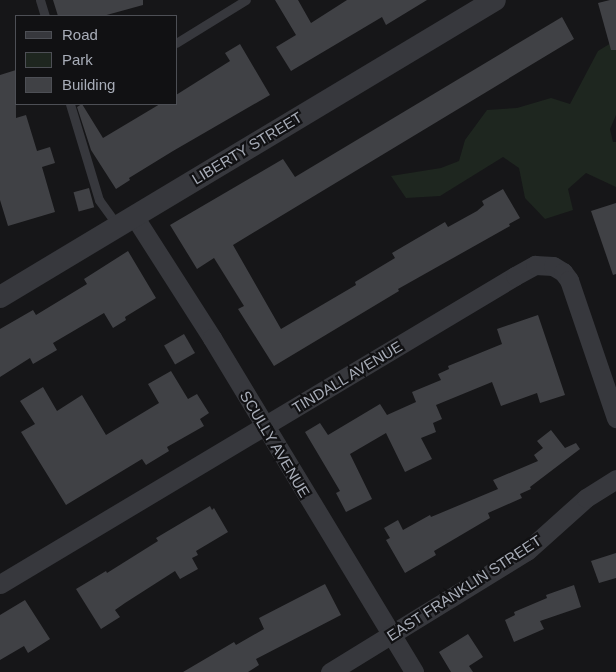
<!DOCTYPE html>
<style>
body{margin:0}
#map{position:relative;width:616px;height:672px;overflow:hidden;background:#161618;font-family:Arial,sans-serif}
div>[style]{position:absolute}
.green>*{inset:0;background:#1e261f}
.building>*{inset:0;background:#404145;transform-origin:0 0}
.service>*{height:9px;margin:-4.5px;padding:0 4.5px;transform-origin:4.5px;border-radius:4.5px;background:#37383d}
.minor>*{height:19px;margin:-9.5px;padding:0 9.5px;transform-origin:9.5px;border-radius:9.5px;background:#37383d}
.tertiary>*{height:22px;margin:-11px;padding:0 11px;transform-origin:11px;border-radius:11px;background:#37383d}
span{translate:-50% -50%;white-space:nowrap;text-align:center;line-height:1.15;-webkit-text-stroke:4.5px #111113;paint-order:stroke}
.street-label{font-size:15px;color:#a8adb8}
.legend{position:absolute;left:15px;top:15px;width:162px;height:90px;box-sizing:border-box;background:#111113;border:1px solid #4d4f55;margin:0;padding:6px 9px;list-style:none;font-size:15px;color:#a8adb8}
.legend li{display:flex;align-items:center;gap:10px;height:25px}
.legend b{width:25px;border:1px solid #4d4f55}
</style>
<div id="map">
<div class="green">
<i style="clip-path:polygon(616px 40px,616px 115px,610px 129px,613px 142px,616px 142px,616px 187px,586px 173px,568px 189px,573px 210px,545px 219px,525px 198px,519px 168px,503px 157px,440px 196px,406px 198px,391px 176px,441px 168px,459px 161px,465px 140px,487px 110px,517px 108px,551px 98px,570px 104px,598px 51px)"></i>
</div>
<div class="building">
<i style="clip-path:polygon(53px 0,143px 0,143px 5px,103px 16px,58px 16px)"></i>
<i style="clip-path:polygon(275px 0,298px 0,311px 23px,347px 0,427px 0,386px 25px,382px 17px,291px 71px,276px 47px,296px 35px)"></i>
<i style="clip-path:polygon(610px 0,616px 0,616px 50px,611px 50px,598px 3px)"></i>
<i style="clip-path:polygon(562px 17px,574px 39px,233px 245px,281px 329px,356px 285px,355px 282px,395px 258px,392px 253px,445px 222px,448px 227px,477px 211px,484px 205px,482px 201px,503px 189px,520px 218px,509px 224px,510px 226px,398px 289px,399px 291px,274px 366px,238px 309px,244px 306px,214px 258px,197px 269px,170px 225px,283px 159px,295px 177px)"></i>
<i style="clip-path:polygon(240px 44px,270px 95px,173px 151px,129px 178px,130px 180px,116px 189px,91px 150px,77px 107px,82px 104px,103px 138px,160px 104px,176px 104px,176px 95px,230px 61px,225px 53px)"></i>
<i style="clip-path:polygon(16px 70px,16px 118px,26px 115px,37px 151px,50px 147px,55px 163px,42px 167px,55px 212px,8px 226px,0 200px,0 75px)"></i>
<i style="left:89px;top:188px;width:20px;height:16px;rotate:75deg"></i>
<i style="clip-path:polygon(616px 203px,616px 274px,613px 275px,591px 211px)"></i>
<i style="clip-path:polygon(128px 251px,156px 298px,125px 317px,126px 320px,113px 328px,104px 313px,53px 343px,57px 350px,33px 364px,30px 358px,0 377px,0 329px,33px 310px,36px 315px,87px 284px,84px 279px)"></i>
<i style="clip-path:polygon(538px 315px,565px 395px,540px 403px,537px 393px,501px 406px,492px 382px,436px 405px,442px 419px,433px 423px,436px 432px,421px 438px,432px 459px,405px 472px,386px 433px,350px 454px,372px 499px,346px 512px,336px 493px,340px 491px,305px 432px,320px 423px,328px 435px,380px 404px,387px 415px,416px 402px,412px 392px,441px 380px,438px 374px,449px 369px,448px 366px,502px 344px,497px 329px)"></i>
<i style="left:184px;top:334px;width:22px;height:23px;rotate:60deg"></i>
<i style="clip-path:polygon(171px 371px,188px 399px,197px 394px,209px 413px,200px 419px,204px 426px,167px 447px,169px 451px,146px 465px,142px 459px,66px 505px,21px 432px,35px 424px,20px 401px,43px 387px,57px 411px,82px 395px,106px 435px,159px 403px,148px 384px)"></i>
<i style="clip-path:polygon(551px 430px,565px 448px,576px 443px,580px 449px,530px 487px,531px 489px,520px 494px,522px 498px,488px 513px,490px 518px,434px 551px,436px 555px,405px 573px,386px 540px,390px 538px,384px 528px,398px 520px,403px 530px,430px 515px,431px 517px,498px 489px,493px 480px,538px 461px,534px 455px,543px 448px,537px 441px)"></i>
<i style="clip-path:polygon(210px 506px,212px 510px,214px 508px,228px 532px,196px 551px,198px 555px,192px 558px,198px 569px,180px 579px,175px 571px,125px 603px,115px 610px,120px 617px,101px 629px,76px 589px,106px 571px,107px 573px,158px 541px,156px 538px)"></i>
<i style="clip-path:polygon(616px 553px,616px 578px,599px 583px,591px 561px)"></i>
<i style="clip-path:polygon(325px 584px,341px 615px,256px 659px,259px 665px,248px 672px,183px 672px,234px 642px,236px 645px,264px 629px,259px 618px)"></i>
<i style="clip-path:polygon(574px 585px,581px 607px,540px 621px,544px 629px,514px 642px,505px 620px,515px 615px,514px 612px,547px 598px,546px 595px)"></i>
<i style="clip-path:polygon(25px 600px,50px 639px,28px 653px,24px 646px,0 660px,0 615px)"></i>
<i style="clip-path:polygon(468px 634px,483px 657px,469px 666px,473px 672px,451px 672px,439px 652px)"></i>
</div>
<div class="service">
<i style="left:40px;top:0;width:17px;rotate:73deg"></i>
<i style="left:176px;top:43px;width:82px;rotate:-31.6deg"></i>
<i style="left:70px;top:104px;width:100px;rotate:73.2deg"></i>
<i style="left:99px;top:200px;width:32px;rotate:54deg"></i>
</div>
<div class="minor">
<i style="left:134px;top:216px;width:145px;rotate:57.4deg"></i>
<i style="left:212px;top:338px;width:390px;rotate:58.8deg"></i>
<i style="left:0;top:584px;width:600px;rotate:-30.88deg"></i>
<i style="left:515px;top:276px;width:23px;rotate:-29deg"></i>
<i style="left:535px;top:265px;width:18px;rotate:3deg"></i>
<i style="left:553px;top:266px;width:12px;rotate:31deg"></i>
<i style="left:563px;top:272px;width:10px;rotate:53deg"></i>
<i style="left:569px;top:280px;width:146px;rotate:71.2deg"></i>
<i style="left:330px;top:672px;width:231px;rotate:-31.6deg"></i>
<i style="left:527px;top:551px;width:79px;rotate:-41.9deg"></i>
<i style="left:586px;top:498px;width:36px;rotate:-32deg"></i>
</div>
<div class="tertiary">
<i style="left:0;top:297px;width:577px;rotate:-30.96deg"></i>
</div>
<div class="street-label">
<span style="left:247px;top:148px;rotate:-31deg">LIBERTY STREET</span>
<span style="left:347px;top:377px;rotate:-31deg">TINDALL AVENUE</span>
<span style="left:275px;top:444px;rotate:59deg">SCULLY AVENUE</span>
<span style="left:464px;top:588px;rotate:-33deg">EAST FRANKLIN STREET</span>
</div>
<ul class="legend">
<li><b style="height:6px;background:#37383d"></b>Road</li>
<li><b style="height:14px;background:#1e261f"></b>Park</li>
<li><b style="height:14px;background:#404145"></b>Building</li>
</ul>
</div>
